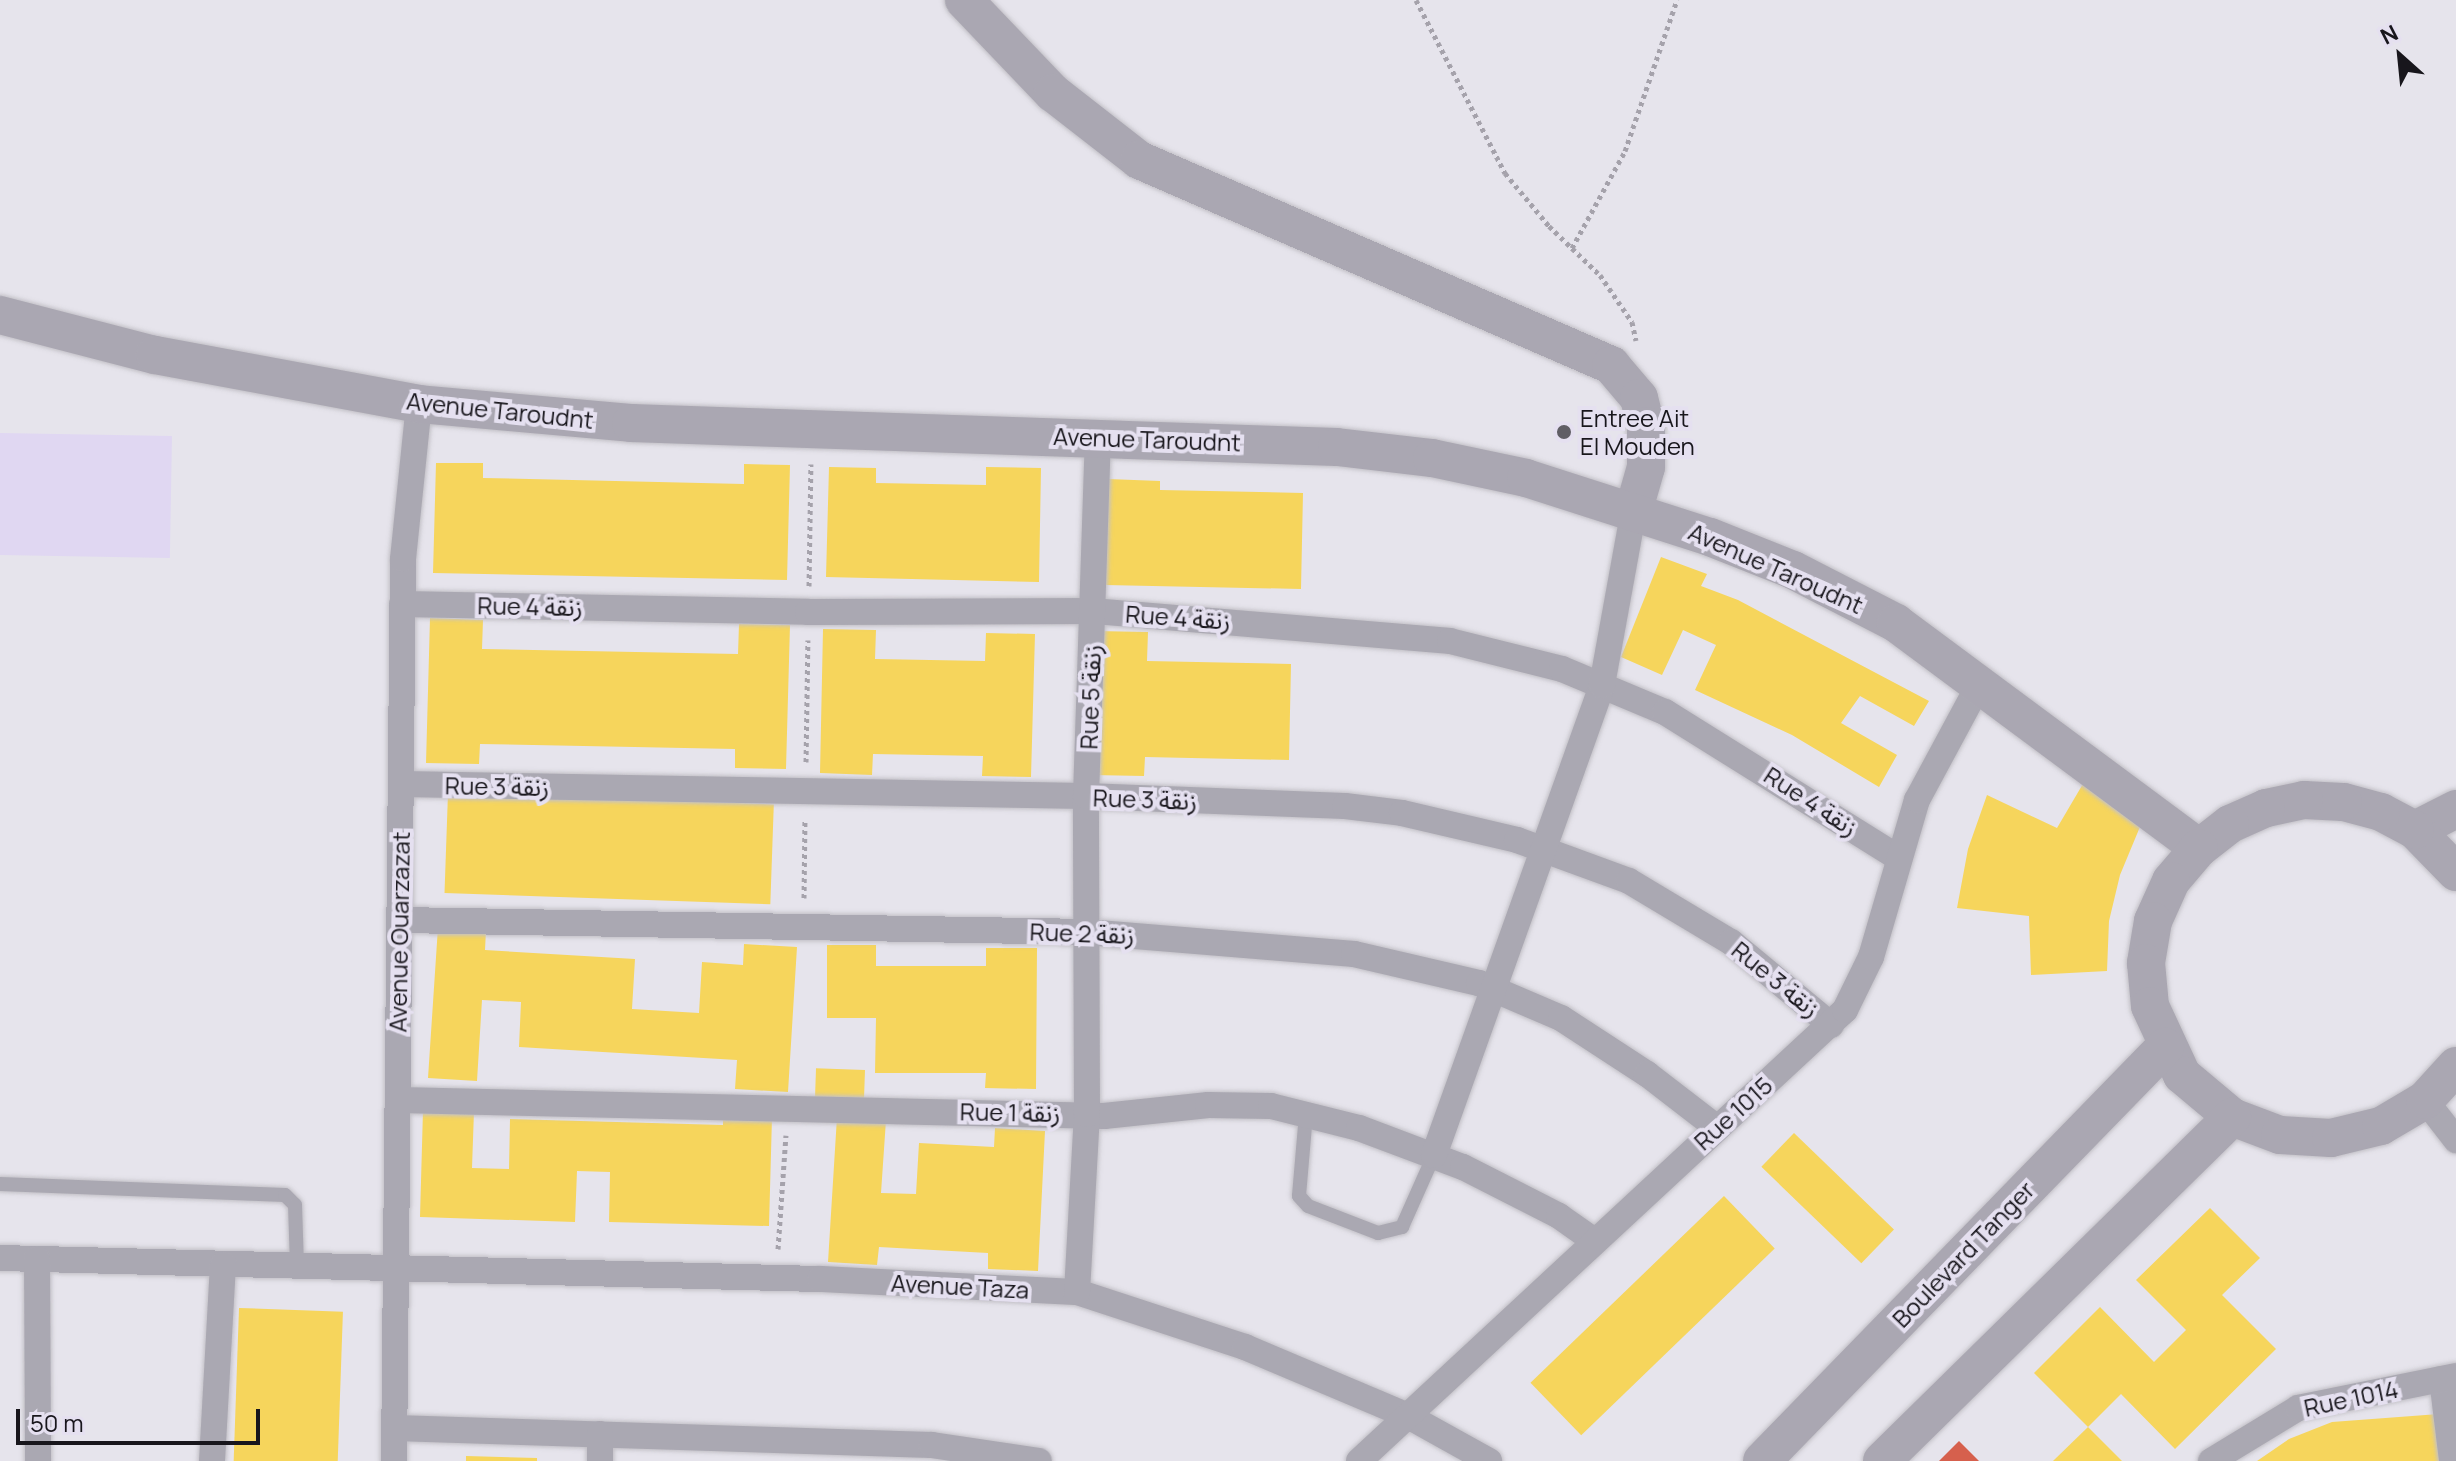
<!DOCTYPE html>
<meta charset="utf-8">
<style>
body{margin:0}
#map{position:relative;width:2456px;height:1461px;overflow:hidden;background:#e6e4ec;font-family:Manrope,"Noto Sans Arabic",sans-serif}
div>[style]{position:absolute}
.green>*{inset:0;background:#e0d7f2;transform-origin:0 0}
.homes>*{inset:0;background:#f6d55c;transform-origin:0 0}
.shops>*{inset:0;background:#d6604d}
.path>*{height:5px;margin-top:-2.5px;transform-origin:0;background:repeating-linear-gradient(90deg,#a5a2ab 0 4px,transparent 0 8px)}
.roads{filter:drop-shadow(0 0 2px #c2c0c6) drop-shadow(0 0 2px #c2c0c6)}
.lane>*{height:14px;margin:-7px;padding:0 7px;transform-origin:7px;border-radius:7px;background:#aaa8b2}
.street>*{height:26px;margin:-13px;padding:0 13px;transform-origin:13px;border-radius:13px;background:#aaa8b2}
.secondary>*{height:38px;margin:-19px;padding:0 19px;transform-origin:19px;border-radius:19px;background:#aaa7b2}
.dots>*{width:22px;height:22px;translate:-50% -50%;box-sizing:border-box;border:4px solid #e5e0f0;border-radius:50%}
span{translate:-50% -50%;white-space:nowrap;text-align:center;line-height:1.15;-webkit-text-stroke:8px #e5e0f0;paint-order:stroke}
.street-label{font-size:24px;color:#18161c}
.poi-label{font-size:24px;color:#18161c}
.left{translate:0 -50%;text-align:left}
.north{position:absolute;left:2360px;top:16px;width:80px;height:80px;-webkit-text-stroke:6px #e5e0f0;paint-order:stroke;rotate:333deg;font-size:22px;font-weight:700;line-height:32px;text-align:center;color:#18161c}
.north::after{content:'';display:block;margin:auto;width:28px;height:36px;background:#18161c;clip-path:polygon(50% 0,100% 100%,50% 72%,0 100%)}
.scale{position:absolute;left:16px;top:1409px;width:244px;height:36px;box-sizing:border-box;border:4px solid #18161c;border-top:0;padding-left:10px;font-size:24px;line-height:28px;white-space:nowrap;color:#18161c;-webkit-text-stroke:6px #e5e0f0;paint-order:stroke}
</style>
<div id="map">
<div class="green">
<i style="left:0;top:433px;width:172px;height:122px;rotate:1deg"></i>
</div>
<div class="homes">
<i style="clip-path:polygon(436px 463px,483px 463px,483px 478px,744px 484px,744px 464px,790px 465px,787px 580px,433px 573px)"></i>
<i style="clip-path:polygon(829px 467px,876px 468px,876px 483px,986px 485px,986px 467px,1041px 468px,1039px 582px,826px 577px)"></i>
<i style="clip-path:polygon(1108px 479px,1160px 481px,1160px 490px,1303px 493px,1301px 589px,1105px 585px)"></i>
<i style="clip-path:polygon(1661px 557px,1707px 574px,1701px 586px,1738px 600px,1929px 701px,1914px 726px,1860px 696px,1841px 723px,1897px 755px,1879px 787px,1792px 735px,1695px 690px,1716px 645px,1683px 630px,1662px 675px,1621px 657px)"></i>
<i style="clip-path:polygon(430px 618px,483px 620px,482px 649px,738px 654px,739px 624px,790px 625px,786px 769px,735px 768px,735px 749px,480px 744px,479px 764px,426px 763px)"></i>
<i style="clip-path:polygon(823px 629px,876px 630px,875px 659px,985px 661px,986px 633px,1035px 634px,1031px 777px,982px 776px,983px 756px,873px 754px,872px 775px,820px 773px)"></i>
<i style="clip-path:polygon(1095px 631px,1148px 632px,1147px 661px,1291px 664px,1289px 760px,1145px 757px,1144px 776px,1092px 775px)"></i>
<i style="clip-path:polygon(2087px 777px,2142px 822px,2120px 875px,2109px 921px,2107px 971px,2031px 975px,2029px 916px,1957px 908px,1968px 849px,1987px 795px,2057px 828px)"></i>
<i style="left:448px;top:793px;width:326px;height:100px;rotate:2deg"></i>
<i style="clip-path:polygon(438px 927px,486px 930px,485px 950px,635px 959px,632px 1009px,699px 1013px,702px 962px,743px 965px,744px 944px,797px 947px,788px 1092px,735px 1089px,737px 1060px,519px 1047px,521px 1002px,482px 1000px,477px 1081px,428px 1078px)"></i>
<i style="clip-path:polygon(827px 945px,876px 945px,876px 966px,986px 966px,986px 948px,1037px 948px,1036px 1089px,985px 1088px,986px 1073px,875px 1073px,876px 1018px,827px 1018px)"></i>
<i style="left:865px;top:1070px;width:30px;height:49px;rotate:92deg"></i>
<i style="clip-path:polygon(423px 1110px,474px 1111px,472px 1168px,509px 1169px,510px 1119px,723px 1125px,723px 1116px,772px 1117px,769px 1226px,609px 1222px,610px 1172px,577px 1171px,575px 1222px,420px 1217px)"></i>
<i style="clip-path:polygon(837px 1117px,886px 1120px,881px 1193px,916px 1194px,919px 1143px,994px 1147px,995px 1128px,1045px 1131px,1038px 1271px,988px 1269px,988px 1253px,879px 1247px,877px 1265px,828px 1262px)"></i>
<i style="left:1794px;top:1133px;width:139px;height:47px;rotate:44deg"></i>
<i style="left:1724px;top:1196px;width:73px;height:269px;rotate:46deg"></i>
<i style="clip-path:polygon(2210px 1208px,2260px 1258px,2222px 1295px,2276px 1349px,2175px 1449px,2121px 1394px,2088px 1427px,2034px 1373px,2100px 1307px,2154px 1362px,2186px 1330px,2136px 1280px)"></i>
<i style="left:239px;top:1308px;width:104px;height:153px;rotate:2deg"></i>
<i style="clip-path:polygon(2439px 1414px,2441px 1461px,2257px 1461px,2289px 1439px,2332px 1422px)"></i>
<i style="clip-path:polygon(2088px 1427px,2122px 1461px,2053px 1461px)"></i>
<i style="clip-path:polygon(466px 1456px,537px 1458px,537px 1461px,466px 1461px)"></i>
</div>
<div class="shops">
<i style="clip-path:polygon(1959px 1441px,1979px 1461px,1939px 1461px)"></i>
</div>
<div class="path">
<i style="left:1416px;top:0;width:195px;rotate:62.8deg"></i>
<i style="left:1505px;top:173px;width:69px;rotate:50.3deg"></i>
<i style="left:1549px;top:226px;width:71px;rotate:43.9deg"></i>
<i style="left:1600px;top:275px;width:57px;rotate:55.8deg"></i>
<i style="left:1632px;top:322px;width:19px;rotate:78deg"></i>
<i style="left:1572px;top:248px;width:111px;rotate:-61.3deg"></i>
<i style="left:1625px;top:151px;width:160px;rotate:-71deg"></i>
<i style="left:809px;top:586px;width:122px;rotate:-89.1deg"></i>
<i style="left:806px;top:762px;width:122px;rotate:-89.1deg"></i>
<i style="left:804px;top:898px;width:78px;rotate:-89.3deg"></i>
<i style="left:778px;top:1249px;width:114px;rotate:-86deg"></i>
</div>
<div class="roads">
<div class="lane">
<i style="left:1306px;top:1114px;width:82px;rotate:94.9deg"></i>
<i style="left:1299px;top:1196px;width:13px;rotate:48deg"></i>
<i style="left:1308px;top:1206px;width:75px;rotate:21.1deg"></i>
<i style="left:1378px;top:1233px;width:25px;rotate:-14deg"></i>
<i style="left:1402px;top:1227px;width:79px;rotate:-66deg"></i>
<i style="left:0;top:1184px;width:285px;rotate:2.2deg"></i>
<i style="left:285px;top:1195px;width:14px;rotate:45deg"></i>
<i style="left:295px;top:1205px;width:60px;rotate:88.1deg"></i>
</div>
<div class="street">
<i style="left:402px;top:604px;width:406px;rotate:1.1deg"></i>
<i style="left:808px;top:612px;width:285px;rotate:-0.2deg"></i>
<i style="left:1093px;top:611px;width:358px;rotate:4.8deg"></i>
<i style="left:1450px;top:641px;width:115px;rotate:14deg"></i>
<i style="left:1562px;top:669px;width:112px;rotate:22.7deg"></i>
<i style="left:1665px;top:712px;width:276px;rotate:32deg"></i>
<i style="left:401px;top:784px;width:685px;rotate:1deg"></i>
<i style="left:1086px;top:796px;width:259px;rotate:2.2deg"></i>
<i style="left:1345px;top:806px;width:57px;rotate:7deg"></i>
<i style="left:1402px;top:813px;width:118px;rotate:13.2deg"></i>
<i style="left:1517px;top:840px;width:119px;rotate:20.1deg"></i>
<i style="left:1629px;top:881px;width:119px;rotate:30.9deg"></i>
<i style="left:1731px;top:942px;width:130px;rotate:39.7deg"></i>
<i style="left:400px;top:920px;width:686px;rotate:1deg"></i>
<i style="left:1086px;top:932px;width:269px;rotate:4.7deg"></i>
<i style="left:1354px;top:954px;width:128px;rotate:13.1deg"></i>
<i style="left:1479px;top:983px;width:89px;rotate:23.1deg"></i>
<i style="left:1561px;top:1018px;width:103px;rotate:33.1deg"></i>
<i style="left:1647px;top:1074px;width:88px;rotate:37.6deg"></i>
<i style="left:398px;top:1100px;width:706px;rotate:1.3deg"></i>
<i style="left:1104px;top:1116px;width:105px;rotate:-6deg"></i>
<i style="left:1208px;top:1105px;width:63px;rotate:0.9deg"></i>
<i style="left:1271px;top:1106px;width:91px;rotate:14deg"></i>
<i style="left:1359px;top:1128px;width:111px;rotate:20.6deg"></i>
<i style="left:1463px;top:1167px;width:108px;rotate:27deg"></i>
<i style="left:1559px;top:1216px;width:42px;rotate:35.2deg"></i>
<i style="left:2425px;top:1100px;width:51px;rotate:52.2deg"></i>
<i style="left:1434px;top:1155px;width:499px;rotate:-70.3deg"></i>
<i style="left:1602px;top:685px;width:179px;rotate:-79.7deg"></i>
<i style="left:0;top:1258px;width:820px;rotate:1.47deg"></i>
<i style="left:820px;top:1279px;width:257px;rotate:2.9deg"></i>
<i style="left:1077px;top:1292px;width:177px;rotate:18.1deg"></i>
<i style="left:1245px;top:1347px;width:177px;rotate:22.9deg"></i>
<i style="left:1408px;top:1416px;width:93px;rotate:29.1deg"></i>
<i style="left:37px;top:1259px;width:202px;rotate:89.7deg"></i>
<i style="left:1077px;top:1292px;width:178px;rotate:-86.8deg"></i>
<i style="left:1087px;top:1114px;width:318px;rotate:-90.2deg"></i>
<i style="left:1086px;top:796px;width:359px;rotate:-88.1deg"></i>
<i style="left:2442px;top:1379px;width:83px;rotate:83deg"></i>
<i style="left:395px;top:1428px;width:537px;rotate:1.81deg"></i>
<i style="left:932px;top:1445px;width:108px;rotate:8.5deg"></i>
<i style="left:212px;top:1461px;width:197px;rotate:-86.8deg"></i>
<i style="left:394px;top:1461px;width:902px;rotate:-89.43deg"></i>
<i style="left:403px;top:559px;width:156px;rotate:-84.1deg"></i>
<i style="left:600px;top:1461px;width:27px;rotate:-90deg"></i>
<i style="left:1359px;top:1461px;width:663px;rotate:-42.86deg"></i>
<i style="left:1845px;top:1010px;width:59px;rotate:-63.9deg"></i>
<i style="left:1871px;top:957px;width:164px;rotate:-73.7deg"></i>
<i style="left:1917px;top:800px;width:135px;rotate:-61.7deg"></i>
<i style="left:2211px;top:1461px;width:102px;rotate:-31.3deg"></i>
<i style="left:2298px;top:1408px;width:161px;rotate:-11.4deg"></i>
</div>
<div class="secondary">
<i style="left:964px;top:0;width:129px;rotate:46.3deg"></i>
<i style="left:1053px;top:93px;width:109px;rotate:37.9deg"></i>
<i style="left:1139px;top:160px;width:515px;rotate:23.48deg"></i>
<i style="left:1611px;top:365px;width:43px;rotate:49.7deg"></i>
<i style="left:1639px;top:398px;width:29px;rotate:76deg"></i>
<i style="left:1646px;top:426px;width:41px;rotate:90deg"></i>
<i style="left:1646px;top:467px;width:44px;rotate:105.9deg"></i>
<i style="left:0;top:315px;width:160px;rotate:14.5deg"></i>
<i style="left:155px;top:355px;width:269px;rotate:10.5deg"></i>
<i style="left:419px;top:404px;width:213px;rotate:5.1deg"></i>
<i style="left:631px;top:423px;width:706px;rotate:1.95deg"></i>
<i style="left:1337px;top:447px;width:96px;rotate:6.6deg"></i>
<i style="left:1432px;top:458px;width:96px;rotate:12deg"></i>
<i style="left:1526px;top:478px;width:193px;rotate:17.8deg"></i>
<i style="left:1710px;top:537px;width:89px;rotate:21.7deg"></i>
<i style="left:1793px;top:570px;width:116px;rotate:27.2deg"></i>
<i style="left:1896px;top:623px;width:377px;rotate:36.6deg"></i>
<i style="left:2415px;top:830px;width:46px;rotate:-27.1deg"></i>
<i style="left:2456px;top:872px;width:59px;rotate:-134.3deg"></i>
<i style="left:2415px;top:830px;width:38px;rotate:-152deg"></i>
<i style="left:2381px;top:812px;width:39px;rotate:-165deg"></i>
<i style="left:2343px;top:802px;width:39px;rotate:-177deg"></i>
<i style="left:2304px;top:800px;width:39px;rotate:168deg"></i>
<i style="left:2266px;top:808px;width:39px;rotate:156deg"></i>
<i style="left:2230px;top:824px;width:39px;rotate:142deg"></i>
<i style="left:2199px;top:848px;width:43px;rotate:130.3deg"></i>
<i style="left:2171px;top:881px;width:44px;rotate:114.2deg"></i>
<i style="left:2153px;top:921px;width:43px;rotate:99.5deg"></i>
<i style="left:2146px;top:963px;width:43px;rotate:84.7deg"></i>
<i style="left:2150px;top:1006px;width:76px;rotate:65.1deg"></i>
<i style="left:2182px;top:1075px;width:65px;rotate:40deg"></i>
<i style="left:2232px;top:1117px;width:51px;rotate:20.6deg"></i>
<i style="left:2280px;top:1135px;width:51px;rotate:3.4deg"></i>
<i style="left:2331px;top:1138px;width:51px;rotate:-13.5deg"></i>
<i style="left:2381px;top:1126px;width:51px;rotate:-30.6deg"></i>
<i style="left:2425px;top:1100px;width:46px;rotate:-47.6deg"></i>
<i style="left:1762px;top:1461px;width:578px;rotate:-45.77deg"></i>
<i style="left:1882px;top:1461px;width:491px;rotate:-44.5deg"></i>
</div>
</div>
<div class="dots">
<i style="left:1564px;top:432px;background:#605e65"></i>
</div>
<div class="street-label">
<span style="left:500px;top:410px;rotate:6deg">Avenue Taroudnt</span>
<span style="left:1147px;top:439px;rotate:2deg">Avenue Taroudnt</span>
<span style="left:1776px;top:568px;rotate:24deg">Avenue Taroudnt</span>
<span style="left:530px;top:606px;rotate:1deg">Rue 4 زنقة</span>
<span style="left:1178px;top:617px;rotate:4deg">Rue 4 زنقة</span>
<span style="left:1090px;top:697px;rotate:-88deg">Rue 5 زنقة</span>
<span style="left:497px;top:786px;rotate:1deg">Rue 3 زنقة</span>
<span style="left:1145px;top:799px;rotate:2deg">Rue 3 زنقة</span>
<span style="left:1811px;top:801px;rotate:33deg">Rue 4 زنقة</span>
<span style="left:399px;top:932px;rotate:-89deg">Avenue Ouarzazat</span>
<span style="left:1082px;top:933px;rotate:2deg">Rue 2 زنقة</span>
<span style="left:1776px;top:979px;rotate:39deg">Rue 3 زنقة</span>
<span style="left:1010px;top:1112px;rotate:1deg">Rue 1 زنقة</span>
<span style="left:1733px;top:1113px;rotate:-42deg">Rue 1015</span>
<span style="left:1963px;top:1254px;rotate:-46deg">Boulevard Tanger</span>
<span style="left:960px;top:1286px;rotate:3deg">Avenue Taza</span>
<span style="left:2351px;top:1398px;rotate:-12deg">Rue 1014</span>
</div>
<div class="poi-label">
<span class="left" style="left:1580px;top:432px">Entree Ait<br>El Mouden</span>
</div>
<div class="north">N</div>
<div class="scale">50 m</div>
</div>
